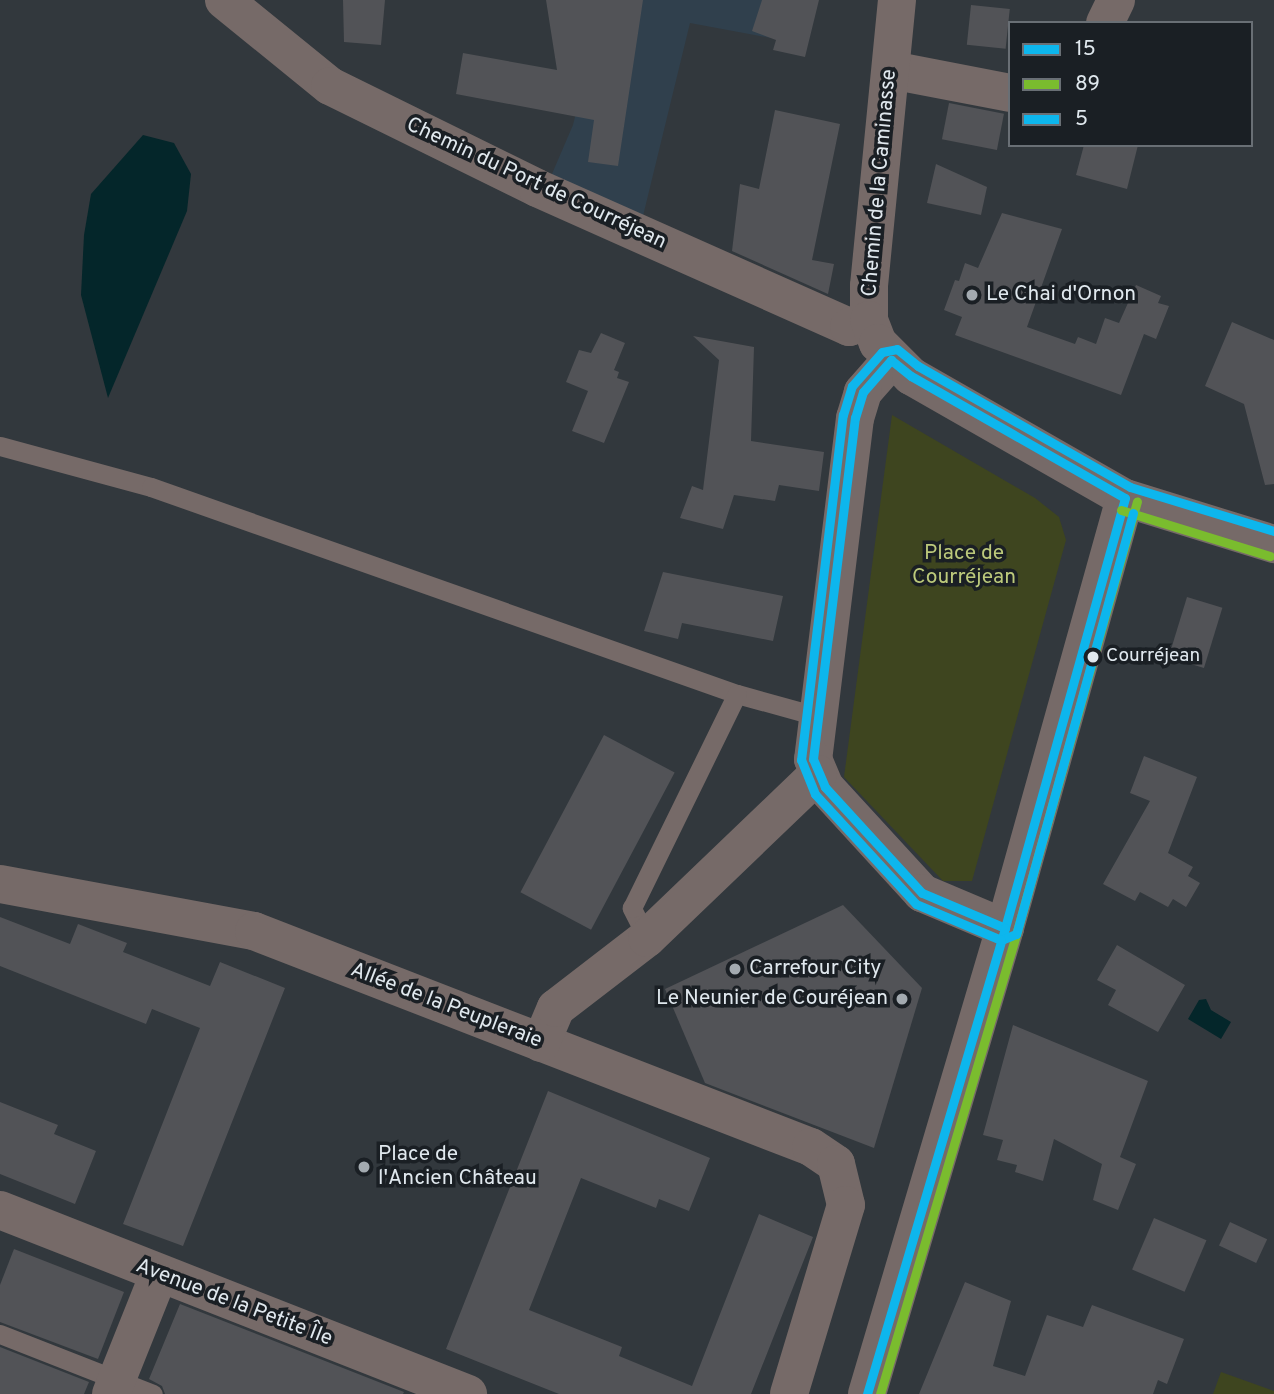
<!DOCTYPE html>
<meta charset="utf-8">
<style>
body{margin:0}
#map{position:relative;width:1274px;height:1394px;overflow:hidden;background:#32383d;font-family:Overpass,sans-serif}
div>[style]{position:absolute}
.built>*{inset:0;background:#30404d}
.green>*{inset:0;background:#3e451f}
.water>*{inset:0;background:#04262a}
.building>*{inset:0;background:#525357;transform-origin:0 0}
.service>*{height:19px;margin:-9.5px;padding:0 9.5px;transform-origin:9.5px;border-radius:9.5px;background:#766a68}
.minor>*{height:38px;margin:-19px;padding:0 19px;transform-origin:19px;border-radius:19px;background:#766a68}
.tertiary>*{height:38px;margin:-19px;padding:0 19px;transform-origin:19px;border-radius:19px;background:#766a68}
.bus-1>*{height:9px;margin:-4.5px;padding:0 4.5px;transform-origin:4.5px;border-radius:4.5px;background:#0db6ed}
.bus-2>*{height:9px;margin:-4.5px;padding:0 4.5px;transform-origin:4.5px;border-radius:4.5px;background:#7abc2e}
.bus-3>*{height:9px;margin:-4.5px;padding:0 4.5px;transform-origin:4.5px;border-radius:4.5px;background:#0db6ed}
.dots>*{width:19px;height:19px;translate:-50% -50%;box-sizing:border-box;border:4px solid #1a1f24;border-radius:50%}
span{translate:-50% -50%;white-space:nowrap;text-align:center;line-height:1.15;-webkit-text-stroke:7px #1a1f24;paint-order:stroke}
.bus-label{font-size:19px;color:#e0e8ee}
.left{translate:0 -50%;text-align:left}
.street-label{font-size:21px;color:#e0e8ee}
.poi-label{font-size:21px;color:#e0e8ee}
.right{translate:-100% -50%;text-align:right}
.park-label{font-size:21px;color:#bcc97b}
.legend{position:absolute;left:1008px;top:21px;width:245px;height:126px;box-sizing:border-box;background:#1a1f24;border:2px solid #696f75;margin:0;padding:9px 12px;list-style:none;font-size:21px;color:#e0e8ee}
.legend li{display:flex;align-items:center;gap:14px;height:35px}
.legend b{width:35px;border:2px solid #696f75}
</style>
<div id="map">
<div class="built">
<i style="clip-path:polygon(594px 0,778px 0,771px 38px,690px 23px,643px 216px,539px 204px,573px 125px,596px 33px)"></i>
</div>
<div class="green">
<i style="clip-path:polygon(892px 415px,1035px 498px,1059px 517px,1066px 540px,972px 881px,943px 881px,844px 777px)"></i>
<i style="clip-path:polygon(1221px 1372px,1274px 1391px,1274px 1394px,1213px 1394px)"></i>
</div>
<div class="water">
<i style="clip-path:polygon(143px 135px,174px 143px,191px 174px,187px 211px,108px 398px,81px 295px,84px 235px,91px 194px)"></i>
<i style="clip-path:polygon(1206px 999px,1211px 1010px,1231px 1022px,1221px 1039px,1188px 1019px,1199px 1000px)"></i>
</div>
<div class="building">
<i style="clip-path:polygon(343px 0,385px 0,381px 45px,344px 42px)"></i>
<i style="clip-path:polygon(546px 0,643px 0,618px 166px,588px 162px,594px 120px,456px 94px,463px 53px,557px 70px)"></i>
<i style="clip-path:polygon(762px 0,819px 0,805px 57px,773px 50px,776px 40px,752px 31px)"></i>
<i style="left:971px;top:5px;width:39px;height:40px;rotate:6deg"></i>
<i style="left:949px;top:103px;width:56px;height:37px;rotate:11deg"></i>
<i style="clip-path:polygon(775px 110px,840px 124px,812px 260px,834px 264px,828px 294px,732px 251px,740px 184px,759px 189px)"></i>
<i style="clip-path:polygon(1084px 145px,1138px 145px,1127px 189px,1076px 175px)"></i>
<i style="clip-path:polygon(936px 164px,987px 187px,981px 215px,927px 203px)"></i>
<i style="clip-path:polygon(1002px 213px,1062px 229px,1027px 327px,1075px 344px,1078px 337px,1096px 344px,1105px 318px,1119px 323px,1136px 285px,1161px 296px,1158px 303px,1169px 306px,1156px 339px,1144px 334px,1121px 395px,955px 335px,962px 317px,944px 310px,955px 280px,959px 281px,965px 263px,978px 268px)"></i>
<i style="clip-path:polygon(1232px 322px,1274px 340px,1274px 484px,1265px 485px,1244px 404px,1205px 386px)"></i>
<i style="clip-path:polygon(601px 333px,625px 343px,614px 370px,619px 372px,617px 378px,629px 382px,604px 443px,572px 431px,588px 391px,566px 382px,579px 350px,591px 353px)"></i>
<i style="clip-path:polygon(693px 336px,754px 347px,751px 441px,824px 452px,819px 491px,779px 485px,775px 501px,734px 495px,723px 529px,680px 518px,692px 486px,703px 490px,719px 360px)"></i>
<i style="clip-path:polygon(663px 572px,783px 596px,773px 641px,682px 623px,678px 639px,644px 631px)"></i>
<i style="left:1187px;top:597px;width:37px;height:63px;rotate:17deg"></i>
<i style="left:604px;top:735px;width:80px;height:178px;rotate:28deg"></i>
<i style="clip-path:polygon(1144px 756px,1197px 777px,1168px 853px,1193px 867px,1188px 876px,1200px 883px,1186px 907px,1173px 899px,1168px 907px,1140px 892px,1135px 901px,1103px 884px,1150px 801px,1130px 793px)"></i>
<i style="clip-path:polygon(843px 905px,922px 988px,874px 1148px,705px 1083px,665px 989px)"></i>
<i style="clip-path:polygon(0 917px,70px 944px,78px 924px,127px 943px,123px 952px,210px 986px,220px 962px,285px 988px,183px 1246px,123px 1224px,200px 1028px,152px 1009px,146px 1024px,0 966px)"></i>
<i style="clip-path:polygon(1117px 945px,1185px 985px,1158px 1032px,1108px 1005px,1116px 990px,1097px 980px)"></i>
<i style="clip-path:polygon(1013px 1025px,1148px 1081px,1120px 1157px,1136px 1164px,1118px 1210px,1093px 1200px,1102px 1164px,1054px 1139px,1043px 1181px,1015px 1172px,1017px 1165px,997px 1160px,1003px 1140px,983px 1135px)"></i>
<i style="clip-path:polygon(548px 1091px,710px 1158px,689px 1211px,659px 1199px,656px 1208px,581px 1178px,529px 1310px,622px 1347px,619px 1356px,692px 1386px,759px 1214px,813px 1237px,751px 1394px,559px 1394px,446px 1349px)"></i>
<i style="clip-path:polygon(0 1102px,58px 1125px,54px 1134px,96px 1151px,75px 1204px,0 1174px)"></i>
<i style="left:1154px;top:1218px;width:57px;height:56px;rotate:23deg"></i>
<i style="left:1230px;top:1222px;width:41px;height:26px;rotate:25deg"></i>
<i style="clip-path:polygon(14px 1249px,124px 1292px,98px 1359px,0 1322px,0 1285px)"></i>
<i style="clip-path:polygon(965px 1282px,1011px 1301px,993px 1366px,1025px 1376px,1047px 1315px,1083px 1327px,1092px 1305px,1184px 1339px,1167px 1384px,1158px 1380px,1153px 1394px,919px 1394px)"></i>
<i style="clip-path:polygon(180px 1304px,404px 1392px,403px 1394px,165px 1394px,162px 1386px,149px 1379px)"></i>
<i style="clip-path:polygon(0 1347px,89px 1382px,84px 1394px,0 1394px)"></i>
</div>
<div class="service">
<i style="left:0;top:446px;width:156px;rotate:15.2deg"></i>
<i style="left:151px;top:487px;width:621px;rotate:19.46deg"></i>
<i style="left:737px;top:694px;width:83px;rotate:15.4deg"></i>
<i style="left:647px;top:938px;width:34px;rotate:-117deg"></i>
<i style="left:632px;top:908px;width:238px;rotate:-63.9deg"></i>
<i style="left:0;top:1334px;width:164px;rotate:21.4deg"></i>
</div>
<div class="minor">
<i style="left:224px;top:0;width:136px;rotate:39.1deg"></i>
<i style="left:330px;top:86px;width:231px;rotate:26.2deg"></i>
<i style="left:537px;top:188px;width:342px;rotate:24deg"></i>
<i style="left:849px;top:327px;width:21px;rotate:-19deg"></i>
<i style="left:1105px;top:23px;width:25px;rotate:-64deg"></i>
<i style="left:891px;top:70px;width:121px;rotate:10.9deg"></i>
<i style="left:891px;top:360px;width:43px;rotate:131.2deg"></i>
<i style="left:863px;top:392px;width:27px;rotate:107deg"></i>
<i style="left:855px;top:418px;width:344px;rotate:97deg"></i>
<i style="left:813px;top:759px;width:30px;rotate:67deg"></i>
<i style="left:825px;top:787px;width:144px;rotate:47.5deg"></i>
<i style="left:922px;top:893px;width:90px;rotate:22.9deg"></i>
<i style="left:0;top:884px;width:258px;rotate:10.5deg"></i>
<i style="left:254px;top:931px;width:597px;rotate:21.2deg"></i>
<i style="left:811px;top:1147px;width:30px;rotate:34deg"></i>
<i style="left:836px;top:1164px;width:42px;rotate:76.3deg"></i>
<i style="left:846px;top:1205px;width:197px;rotate:106.8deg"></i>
<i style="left:541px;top:1043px;width:38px;rotate:-67deg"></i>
<i style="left:556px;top:1008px;width:115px;rotate:-37.6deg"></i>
<i style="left:647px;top:938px;width:237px;rotate:-43.8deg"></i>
<i style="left:0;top:1210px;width:503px;rotate:21.46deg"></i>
<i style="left:111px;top:1394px;width:129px;rotate:-68.2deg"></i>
</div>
<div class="tertiary">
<i style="left:897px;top:0;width:287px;rotate:95.6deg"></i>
<i style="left:869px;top:286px;width:34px;rotate:90deg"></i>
<i style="left:869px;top:320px;width:25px;rotate:69deg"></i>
<i style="left:878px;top:343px;width:47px;rotate:45deg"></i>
<i style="left:911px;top:376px;width:246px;rotate:29.7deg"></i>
<i style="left:1125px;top:498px;width:156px;rotate:17.2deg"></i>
<i style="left:867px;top:1394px;width:486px;rotate:-73.5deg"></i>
<i style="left:1005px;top:928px;width:446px;rotate:-74.4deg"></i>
</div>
<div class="bus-1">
<i style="left:891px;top:360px;width:26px;rotate:39deg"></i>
<i style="left:911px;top:376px;width:246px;rotate:29.7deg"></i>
<i style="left:1125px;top:498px;width:446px;rotate:105.6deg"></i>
<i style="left:1005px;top:928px;width:90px;rotate:-157.1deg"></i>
<i style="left:922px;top:893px;width:144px;rotate:-132.5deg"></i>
<i style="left:825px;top:787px;width:30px;rotate:-113deg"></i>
<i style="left:813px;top:759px;width:344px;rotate:-83deg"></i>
<i style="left:855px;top:418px;width:27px;rotate:-73deg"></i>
<i style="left:863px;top:392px;width:43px;rotate:-48.8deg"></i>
<i style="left:867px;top:1394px;width:486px;rotate:-73.5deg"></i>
</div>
<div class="bus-2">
<i style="left:1121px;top:510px;width:156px;rotate:17.2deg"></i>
<i style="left:880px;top:1394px;width:483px;rotate:-73.5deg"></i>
<i style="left:1017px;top:931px;width:446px;rotate:-74.4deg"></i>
</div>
<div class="bus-3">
<i style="left:1133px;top:513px;width:437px;rotate:105.5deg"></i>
<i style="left:1016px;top:934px;width:16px;rotate:158deg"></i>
<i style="left:1001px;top:940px;width:92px;rotate:-157deg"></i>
<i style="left:916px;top:904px;width:149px;rotate:-132.6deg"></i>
<i style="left:815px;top:794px;width:37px;rotate:-112deg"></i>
<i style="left:801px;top:760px;width:348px;rotate:-83.1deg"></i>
<i style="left:843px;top:415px;width:30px;rotate:-73deg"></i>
<i style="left:852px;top:386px;width:45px;rotate:-48.6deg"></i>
<i style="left:882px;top:352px;width:15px;rotate:-11deg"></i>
<i style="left:897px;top:349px;width:27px;rotate:39deg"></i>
<i style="left:918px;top:366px;width:244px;rotate:29.7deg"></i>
<i style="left:1130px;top:487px;width:151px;rotate:17deg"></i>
</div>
<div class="dots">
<i style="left:972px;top:295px;background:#a3aab0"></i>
<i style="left:1093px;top:657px;background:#e0e8ee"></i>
<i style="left:735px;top:969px;background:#a3aab0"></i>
<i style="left:902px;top:999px;background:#a3aab0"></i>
<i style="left:364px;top:1167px;background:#a3aab0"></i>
</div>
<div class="bus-label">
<span class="left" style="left:1106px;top:657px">Courréjean</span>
</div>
<div class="street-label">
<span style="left:880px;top:183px;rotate:-85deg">Chemin de la Caminasse</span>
<span style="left:536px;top:184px;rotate:25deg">Chemin du Port de Courréjean</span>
<span style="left:446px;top:1006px;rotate:21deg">Allée de la Peupleraie</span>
<span style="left:234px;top:1303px;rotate:21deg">Avenue de la Petite Île</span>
</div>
<div class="poi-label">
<span class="left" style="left:986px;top:295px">Le Chai d'Ornon</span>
<span class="left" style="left:749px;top:969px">Carrefour City</span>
<span class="right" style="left:888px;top:999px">Le Neunier de Couréjean</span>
<span class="left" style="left:378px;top:1167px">Place de<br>l'Ancien Château</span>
</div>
<div class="park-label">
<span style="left:964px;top:566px">Place de<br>Courréjean</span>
</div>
<ul class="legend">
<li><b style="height:9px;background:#0db6ed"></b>15</li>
<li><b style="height:9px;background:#7abc2e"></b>89</li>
<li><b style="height:9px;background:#0db6ed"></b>5</li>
</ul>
</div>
